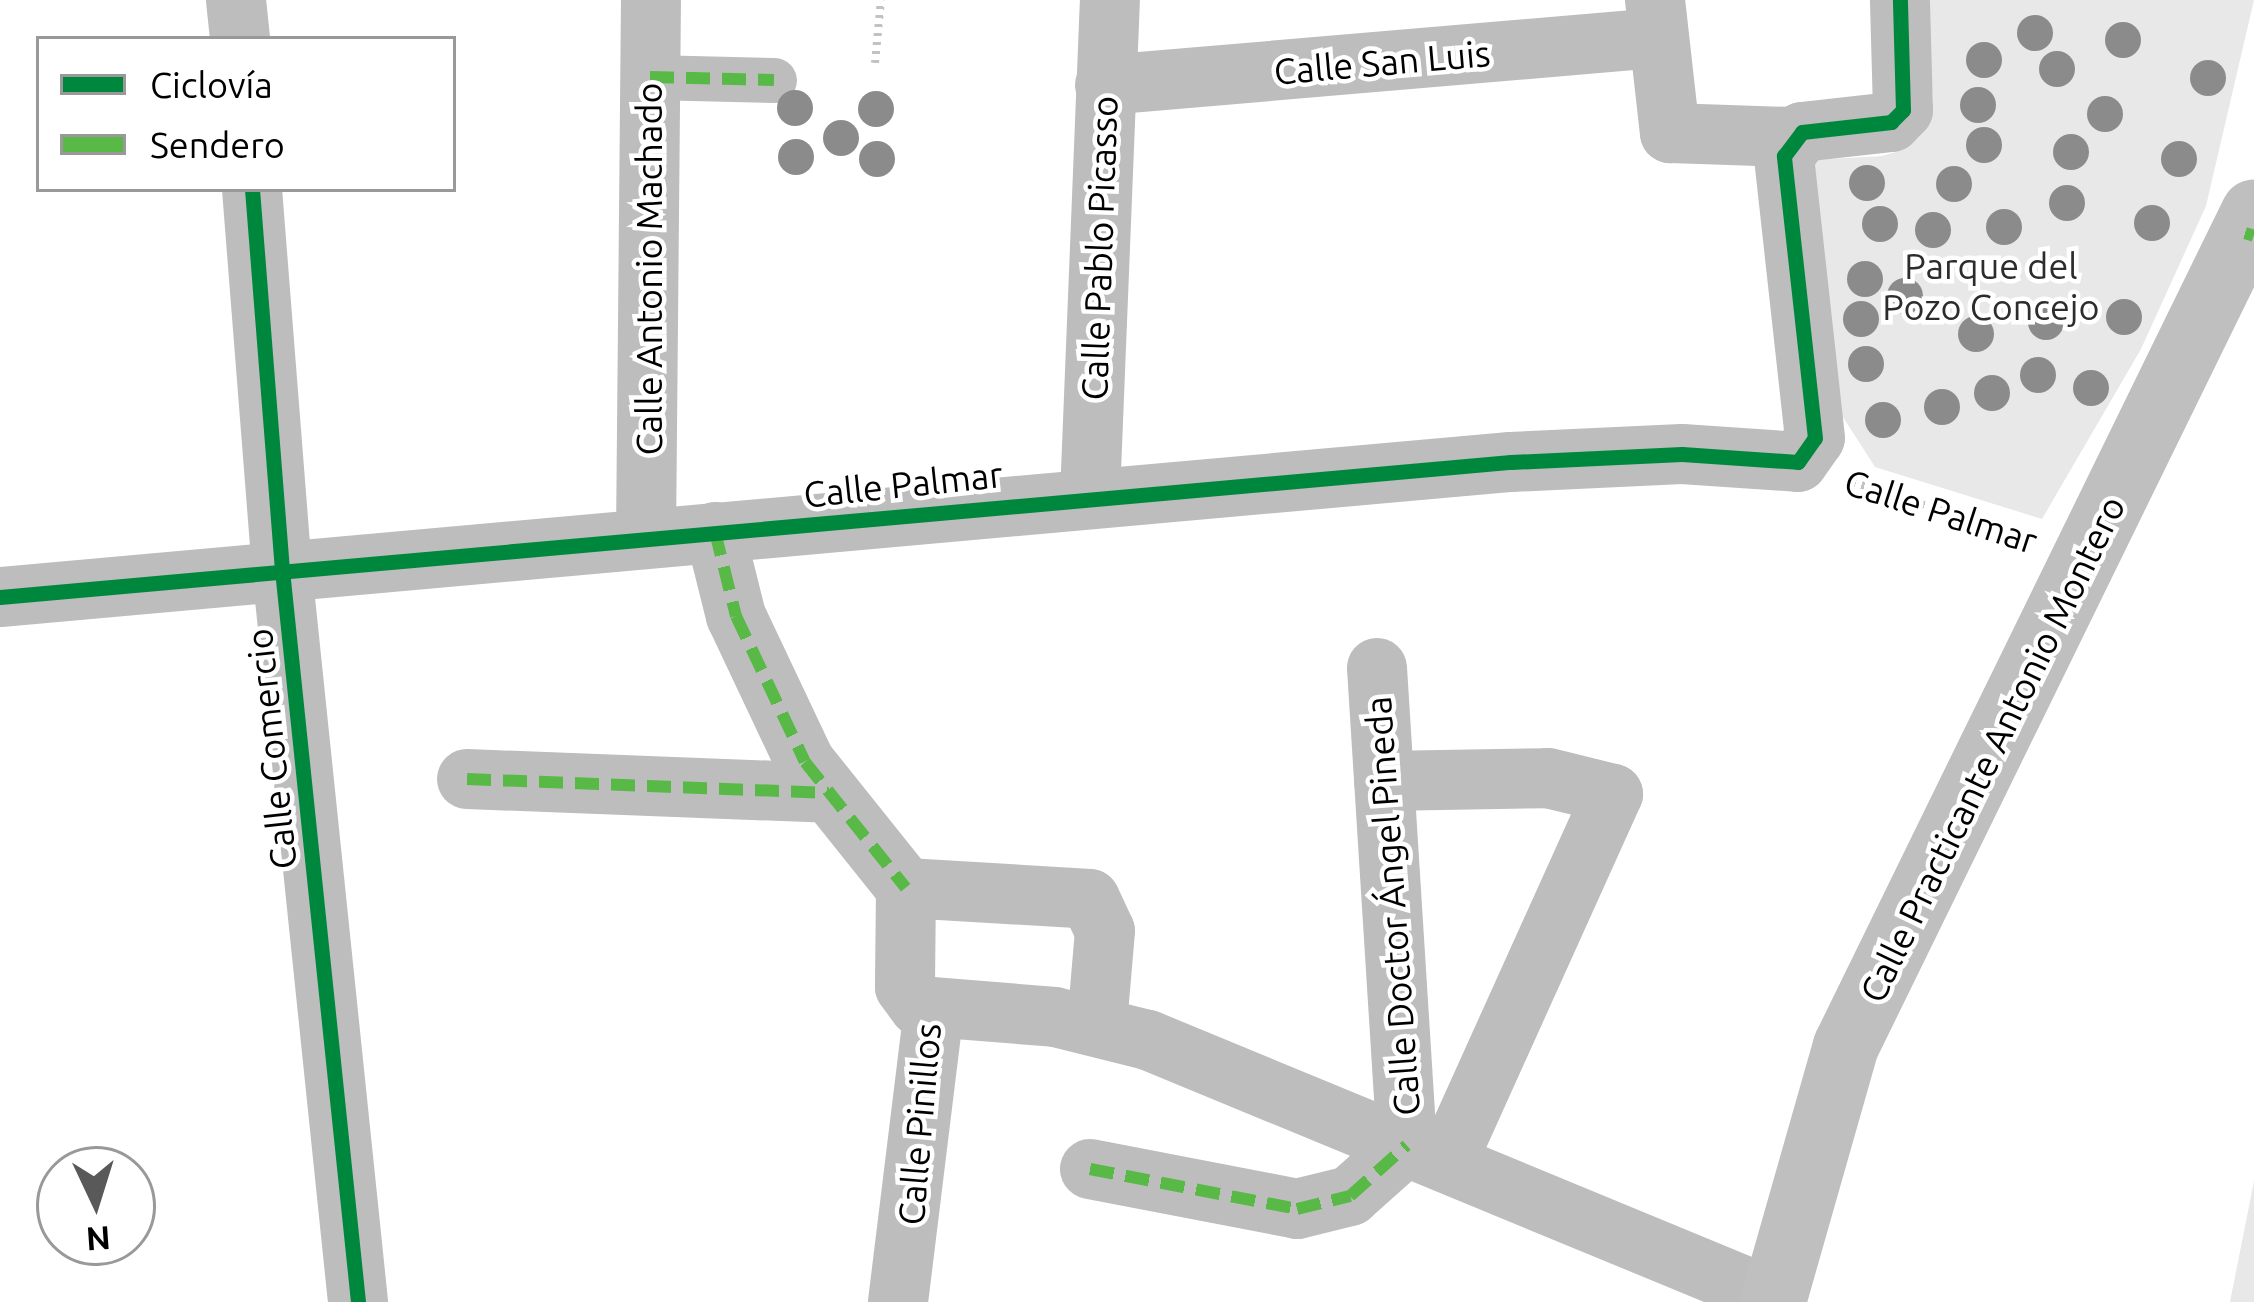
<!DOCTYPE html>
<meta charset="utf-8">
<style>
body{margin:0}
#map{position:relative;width:2254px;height:1302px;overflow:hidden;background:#fff;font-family:Ubuntu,sans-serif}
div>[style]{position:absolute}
.green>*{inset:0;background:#e8e8e8}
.path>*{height:8px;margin-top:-4px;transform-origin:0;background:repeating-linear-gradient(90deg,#c2c2c2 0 3px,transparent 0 9px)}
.pedestrian>*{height:45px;margin:-22.5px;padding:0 22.5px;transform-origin:22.5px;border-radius:22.5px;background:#bdbdbd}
.minor>*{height:60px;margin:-30px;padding:0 30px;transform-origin:30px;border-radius:30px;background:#bdbdbd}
.secondary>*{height:66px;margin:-33px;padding:0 33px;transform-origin:33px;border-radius:33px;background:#bfbfbf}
.quiet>*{height:12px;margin-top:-6px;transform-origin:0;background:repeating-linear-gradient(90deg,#58b947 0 24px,transparent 0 36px)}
.cycleway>*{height:15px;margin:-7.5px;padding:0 7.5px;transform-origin:7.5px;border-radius:7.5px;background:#00873e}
.trees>*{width:36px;height:36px;margin:-18px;border-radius:50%;background:#8b8b8b}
span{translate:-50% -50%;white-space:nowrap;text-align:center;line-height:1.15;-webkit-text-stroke:9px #fff;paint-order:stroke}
.street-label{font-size:36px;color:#000}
.park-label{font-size:36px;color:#2c2c2c}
.legend{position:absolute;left:36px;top:36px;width:420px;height:156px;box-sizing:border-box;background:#fff;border:3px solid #999;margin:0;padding:15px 21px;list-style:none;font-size:36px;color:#000}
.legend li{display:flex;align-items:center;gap:24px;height:60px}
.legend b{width:60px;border:3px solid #999}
.north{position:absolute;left:36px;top:1146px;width:120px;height:120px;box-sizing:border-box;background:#fff;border:3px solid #999;border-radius:50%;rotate:176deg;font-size:33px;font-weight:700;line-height:48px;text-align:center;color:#000}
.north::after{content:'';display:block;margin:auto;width:42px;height:54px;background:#595959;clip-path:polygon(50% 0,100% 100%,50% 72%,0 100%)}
</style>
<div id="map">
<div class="green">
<i style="clip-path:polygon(1927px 0,2254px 0,2206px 206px,2141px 349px,2042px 519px,1875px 467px,1841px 414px,1812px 160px,1882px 156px,1903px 150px,1923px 129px,1933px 102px)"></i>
<i style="clip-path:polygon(2254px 1181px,2254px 1302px,2230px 1302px)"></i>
</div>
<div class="path">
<i style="left:875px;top:63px;width:63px;rotate:-84.6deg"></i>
<i style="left:1853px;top:482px;width:183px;rotate:18.1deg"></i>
</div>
<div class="pedestrian">
<i style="left:650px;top:77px;width:124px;rotate:1.4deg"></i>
</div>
<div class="minor">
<i style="left:236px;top:0;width:39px;rotate:84deg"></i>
<i style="left:1655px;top:0;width:134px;rotate:83.6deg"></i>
<i style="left:1670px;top:133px;width:123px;rotate:1.9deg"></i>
<i style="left:1105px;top:85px;width:555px;rotate:-4.86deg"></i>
<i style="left:252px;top:189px;width:382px;rotate:85.5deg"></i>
<i style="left:282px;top:570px;width:736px;rotate:84.07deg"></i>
<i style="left:1090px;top:496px;width:496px;rotate:-87.7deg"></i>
<i style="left:715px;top:532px;width:87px;rotate:76deg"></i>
<i style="left:736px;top:616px;width:161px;rotate:64.7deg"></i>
<i style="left:805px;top:762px;width:161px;rotate:51.3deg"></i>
<i style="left:646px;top:538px;width:538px;rotate:-89.47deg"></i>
<i style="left:0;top:597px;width:1517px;rotate:-5.11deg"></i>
<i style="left:1511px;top:462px;width:171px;rotate:-2.7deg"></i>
<i style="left:1682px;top:454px;width:116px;rotate:3.9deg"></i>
<i style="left:1798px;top:462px;width:29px;rotate:-55deg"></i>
<i style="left:1815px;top:438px;width:284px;rotate:-96.3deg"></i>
<i style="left:1784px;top:156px;width:30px;rotate:-53deg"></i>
<i style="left:1802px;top:132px;width:90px;rotate:-6.4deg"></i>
<i style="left:1891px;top:122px;width:17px;rotate:-45deg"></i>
<i style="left:1903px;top:110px;width:110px;rotate:-91.6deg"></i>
<i style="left:467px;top:779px;width:362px;rotate:2.2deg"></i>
<i style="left:1384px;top:781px;width:164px;rotate:-1deg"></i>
<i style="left:1548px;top:778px;width:67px;rotate:13.8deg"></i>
<i style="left:1613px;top:794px;width:403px;rotate:114.3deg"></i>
<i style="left:906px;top:888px;width:99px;rotate:90.6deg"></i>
<i style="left:905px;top:987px;width:24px;rotate:54deg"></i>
<i style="left:919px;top:1006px;width:136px;rotate:4.6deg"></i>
<i style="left:1055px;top:1017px;width:96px;rotate:13.9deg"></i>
<i style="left:1148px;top:1040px;width:676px;rotate:22.43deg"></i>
<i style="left:906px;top:888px;width:184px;rotate:3.4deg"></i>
<i style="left:1090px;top:899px;width:35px;rotate:65deg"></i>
<i style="left:1105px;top:931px;width:93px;rotate:94.9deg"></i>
<i style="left:1090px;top:1169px;width:211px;rotate:10.9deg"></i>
<i style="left:1297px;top:1209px;width:55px;rotate:-13.8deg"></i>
<i style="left:1350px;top:1196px;width:76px;rotate:-41.8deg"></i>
<i style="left:1407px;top:1145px;width:478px;rotate:-93.6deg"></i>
<i style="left:898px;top:1302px;width:295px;rotate:-83deg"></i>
</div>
<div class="secondary">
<i style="left:1773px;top:1302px;width:266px;rotate:-74.1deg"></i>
<i style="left:1846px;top:1046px;width:928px;rotate:-63.93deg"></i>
</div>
<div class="quiet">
<i style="left:650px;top:77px;width:124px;rotate:1.4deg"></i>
<i style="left:2245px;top:233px;width:9px;rotate:18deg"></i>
<i style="left:715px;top:532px;width:87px;rotate:76deg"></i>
<i style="left:736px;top:616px;width:161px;rotate:64.7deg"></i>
<i style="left:805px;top:762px;width:161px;rotate:51.3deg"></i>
<i style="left:467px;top:779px;width:362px;rotate:2.2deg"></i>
<i style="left:1090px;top:1169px;width:211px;rotate:10.9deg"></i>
<i style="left:1297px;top:1209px;width:55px;rotate:-13.8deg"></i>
<i style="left:1350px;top:1196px;width:76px;rotate:-41.8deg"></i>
</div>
<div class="cycleway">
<i style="left:252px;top:189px;width:382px;rotate:85.5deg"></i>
<i style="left:282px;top:570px;width:736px;rotate:84.07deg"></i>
<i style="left:0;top:597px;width:1517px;rotate:-5.11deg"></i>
<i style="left:1511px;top:462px;width:171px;rotate:-2.7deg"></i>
<i style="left:1682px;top:454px;width:116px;rotate:3.9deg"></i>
<i style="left:1798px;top:462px;width:29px;rotate:-55deg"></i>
<i style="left:1815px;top:438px;width:284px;rotate:-96.3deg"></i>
<i style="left:1784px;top:156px;width:30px;rotate:-53deg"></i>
<i style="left:1802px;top:132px;width:90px;rotate:-6.4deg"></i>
<i style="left:1891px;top:122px;width:17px;rotate:-45deg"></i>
<i style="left:1903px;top:110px;width:110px;rotate:-91.6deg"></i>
</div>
<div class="trees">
<i style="left:2035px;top:33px"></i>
<i style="left:2123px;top:40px"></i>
<i style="left:1984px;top:60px"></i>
<i style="left:2057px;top:69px"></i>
<i style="left:2208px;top:78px"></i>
<i style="left:1978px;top:105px"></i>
<i style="left:795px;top:108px"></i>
<i style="left:876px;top:109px"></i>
<i style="left:2105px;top:114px"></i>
<i style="left:841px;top:138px"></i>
<i style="left:1984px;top:145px"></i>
<i style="left:2071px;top:152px"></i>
<i style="left:796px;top:157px"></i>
<i style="left:877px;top:159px"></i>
<i style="left:2179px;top:159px"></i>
<i style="left:1867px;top:183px"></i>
<i style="left:1954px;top:184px"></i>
<i style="left:2067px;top:203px"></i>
<i style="left:2152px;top:223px"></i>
<i style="left:1880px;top:224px"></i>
<i style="left:2004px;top:227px"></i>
<i style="left:1933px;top:230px"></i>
<i style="left:1865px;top:279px"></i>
<i style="left:1905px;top:296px"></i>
<i style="left:2124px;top:317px"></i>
<i style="left:1861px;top:319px"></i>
<i style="left:2046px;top:322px"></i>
<i style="left:1976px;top:334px"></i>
<i style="left:1866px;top:364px"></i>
<i style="left:2038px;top:375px"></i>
<i style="left:2091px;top:388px"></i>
<i style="left:1992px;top:393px"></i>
<i style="left:1942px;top:407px"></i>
<i style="left:1883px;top:420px"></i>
</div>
<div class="street-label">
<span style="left:1382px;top:62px;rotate:-5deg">Calle San Luis</span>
<span style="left:1099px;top:248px;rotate:-88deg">Calle Pablo Picasso</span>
<span style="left:649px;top:269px;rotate:-90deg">Calle Antonio Machado</span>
<span style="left:903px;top:484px;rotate:-6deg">Calle Palmar</span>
<span style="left:1941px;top:511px;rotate:18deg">Calle Palmar</span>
<span style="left:271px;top:749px;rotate:-96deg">Calle Comercio</span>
<span style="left:1992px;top:749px;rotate:-64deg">Calle Practicante Antonio Montero</span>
<span style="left:1392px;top:906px;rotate:-94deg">Calle Doctor Ángel Pineda</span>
<span style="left:919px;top:1124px;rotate:-85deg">Calle Pinillos</span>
</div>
<div class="park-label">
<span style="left:1991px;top:286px">Parque del<br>Pozo Concejo</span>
</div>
<ul class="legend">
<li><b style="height:15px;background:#00873e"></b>Ciclovía</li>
<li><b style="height:15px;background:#58b947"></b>Sendero</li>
</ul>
<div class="north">N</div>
</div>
